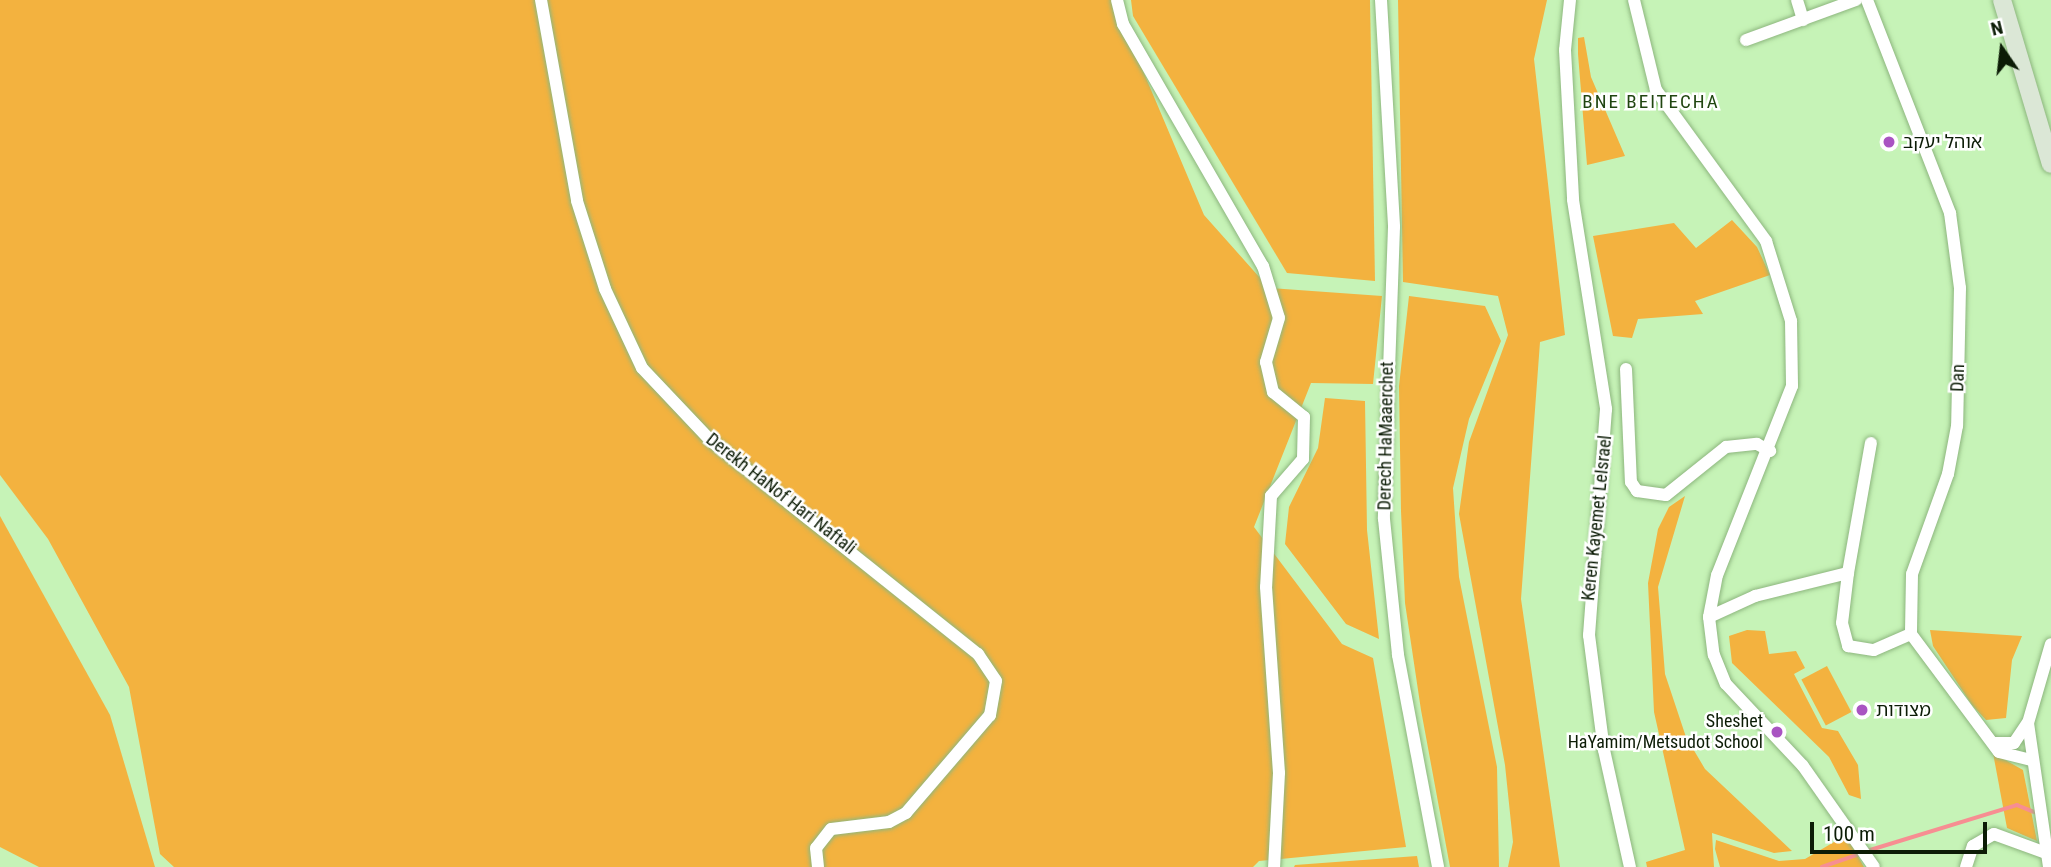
<!DOCTYPE html>
<meta charset="utf-8">
<style>
body{margin:0}
#map{position:relative;width:2051px;height:867px;overflow:hidden;background:#c6f3b7;font-family:"Roboto Condensed","Noto Sans Hebrew",sans-serif}
div>[style]{position:absolute}
.green>*{inset:0;background:#f3b23f;transform-origin:0 0}
.stream>*{height:3.5px;margin:-1.75px;padding:0 1.75px;transform-origin:1.75px;border-radius:1.75px;background:#f78e92}
.roads{filter:drop-shadow(0 0 2px #8db67e) drop-shadow(0 0 2px #8db67e)}
.street>*{height:12px;margin:-6px;padding:0 6px;transform-origin:6px;border-radius:6px;background:#fff}
.secondary>*{height:18px;margin:-9px;padding:0 9px;transform-origin:9px;border-radius:9px;background:#dbe7d6}
.dots>*{width:19px;height:19px;translate:-50% -50%;box-sizing:border-box;border:4px solid #fff;border-radius:50%}
span{translate:-50% -50%;white-space:nowrap;text-align:center;line-height:1.15;-webkit-text-stroke:5px #fff;paint-order:stroke}
.poi-label{font-size:18px;color:#0c1c06}
.left{translate:0 -50%;text-align:left}
.right{translate:-100% -50%;text-align:right}
.street-label{font-size:18px;color:#0c1c06}
.neighbourhood-label{font-size:19px;color:#204510;letter-spacing:2px}
.north{position:absolute;left:1967px;top:14px;width:70px;height:70px;-webkit-text-stroke:5px #fff;paint-order:stroke;rotate:346deg;font-size:19px;font-weight:700;line-height:28px;text-align:center;color:#0c1c06}
.north::after{content:'';display:block;margin:auto;width:24px;height:32px;background:#0c1c06;clip-path:polygon(50% 0,100% 100%,50% 72%,0 100%)}
.scale{position:absolute;left:1810px;top:822px;width:177px;height:32px;box-sizing:border-box;border:4px solid #0c1c06;border-top:0;padding-left:9px;font-size:21px;line-height:24px;white-space:nowrap;color:#0c1c06;-webkit-text-stroke:5px #fff;paint-order:stroke}
</style>
<div id="map">
<div class="green">
<i style="clip-path:polygon(0 0,1113px 0,1204px 215px,1269px 288px,1382px 296px,1373px 384px,1311px 383px,1254px 527px,1342px 644px,1373px 658px,1406px 847px,1259px 861px,1253px 867px,174px 867px,160px 854px,129px 687px,48px 539px,0 475px)"></i>
<i style="clip-path:polygon(1131px 0,1370px 0,1375px 281px,1287px 273px,1133px 16px)"></i>
<i style="clip-path:polygon(1398px 0,1547px 0,1534px 59px,1565px 335px,1540px 342px,1521px 599px,1560px 867px,1508px 867px,1513px 842px,1505px 765px,1459px 514px,1469px 442px,1508px 335px,1498px 296px,1403px 282px)"></i>
<i style="clip-path:polygon(1584px 37px,1591px 77px,1625px 156px,1587px 165px,1578px 54px,1578px 38px)"></i>
<i style="clip-path:polygon(1732px 220px,1757px 247px,1770px 275px,1695px 301px,1703px 314px,1638px 319px,1632px 338px,1613px 336px,1593px 236px,1674px 223px,1696px 248px)"></i>
<i style="clip-path:polygon(1409px 296px,1485px 306px,1501px 341px,1469px 419px,1453px 488px,1459px 577px,1497px 767px,1499px 867px,1450px 867px,1421px 710px,1405px 603px,1401px 511px,1399px 386px)"></i>
<i style="clip-path:polygon(1325px 398px,1365px 401px,1367px 530px,1379px 639px,1346px 624px,1285px 544px,1289px 507px,1318px 448px)"></i>
<i style="clip-path:polygon(1685px 496px,1658px 587px,1665px 674px,1686px 737px,1705px 769px,1792px 851px,1774px 853px,1712px 833px,1714px 867px,1647px 867px,1646px 862px,1685px 850px,1654px 712px,1648px 583px,1658px 529px,1669px 507px)"></i>
<i style="clip-path:polygon(0 516px,110px 715px,155px 867px,39px 867px,0 847px)"></i>
<i style="clip-path:polygon(1747px 630px,1765px 631px,1769px 654px,1796px 651px,1805px 668px,1794px 674px,1822px 728px,1838px 731px,1858px 765px,1861px 799px,1849px 795px,1829px 757px,1732px 663px,1729px 636px)"></i>
<i style="clip-path:polygon(1930px 630px,2022px 636px,2012px 660px,2006px 718px,1986px 720px,1972px 705px,1933px 646px)"></i>
<i style="left:1827px;top:666px;width:52px;height:29px;rotate:62deg"></i>
<i style="clip-path:polygon(1993px 753px,2023px 770px,2037px 841px,2007px 828px)"></i>
<i style="clip-path:polygon(1846px 835px,1864px 867px,1720px 867px,1715px 849px,1716px 840px,1779px 861px,1805px 859px)"></i>
<i style="clip-path:polygon(1417px 856px,1419px 867px,1294px 867px,1295px 865px)"></i>
</div>
<div class="stream">
<i style="left:1867px;top:851px;width:157px;rotate:-17deg"></i>
<i style="left:2017px;top:805px;width:24px;rotate:22deg"></i>
<i style="left:1822px;top:867px;width:39px;rotate:-19deg"></i>
</div>
<div class="roads">
<div class="street">
<i style="left:541px;top:0;width:204px;rotate:79.8deg"></i>
<i style="left:577px;top:201px;width:92px;rotate:72.3deg"></i>
<i style="left:605px;top:289px;width:87px;rotate:64.9deg"></i>
<i style="left:642px;top:368px;width:100px;rotate:46.6deg"></i>
<i style="left:711px;top:441px;width:342px;rotate:38.6deg"></i>
<i style="left:978px;top:654px;width:32px;rotate:56deg"></i>
<i style="left:996px;top:681px;width:35px;rotate:100deg"></i>
<i style="left:990px;top:715px;width:129px;rotate:130.6deg"></i>
<i style="left:906px;top:813px;width:19px;rotate:152deg"></i>
<i style="left:889px;top:822px;width:58px;rotate:173.1deg"></i>
<i style="left:831px;top:829px;width:24px;rotate:128deg"></i>
<i style="left:816px;top:848px;width:19px;rotate:84deg"></i>
<i style="left:1117px;top:0;width:25px;rotate:76deg"></i>
<i style="left:1123px;top:24px;width:280px;rotate:60deg"></i>
<i style="left:1263px;top:266px;width:54px;rotate:72.9deg"></i>
<i style="left:1279px;top:318px;width:46px;rotate:106.5deg"></i>
<i style="left:1266px;top:362px;width:31px;rotate:77deg"></i>
<i style="left:1273px;top:392px;width:40px;rotate:39deg"></i>
<i style="left:1304px;top:417px;width:42px;rotate:91.4deg"></i>
<i style="left:1303px;top:459px;width:49px;rotate:130.9deg"></i>
<i style="left:1271px;top:496px;width:91px;rotate:93.1deg"></i>
<i style="left:1266px;top:587px;width:186px;rotate:86deg"></i>
<i style="left:1279px;top:773px;width:94px;rotate:93deg"></i>
<i style="left:1381px;top:0;width:227px;rotate:86.7deg"></i>
<i style="left:1394px;top:227px;width:292px;rotate:92deg"></i>
<i style="left:1384px;top:519px;width:137px;rotate:84.1deg"></i>
<i style="left:1398px;top:655px;width:216px;rotate:79.3deg"></i>
<i style="left:1570px;top:0;width:50px;rotate:95.7deg"></i>
<i style="left:1565px;top:50px;width:150px;rotate:86.9deg"></i>
<i style="left:1573px;top:200px;width:212px;rotate:81deg"></i>
<i style="left:1606px;top:409px;width:227px;rotate:94.3deg"></i>
<i style="left:1589px;top:635px;width:116px;rotate:82.6deg"></i>
<i style="left:1604px;top:750px;width:120px;rotate:77.5deg"></i>
<i style="left:1634px;top:0;width:93px;rotate:76.3deg"></i>
<i style="left:1656px;top:90px;width:187px;rotate:53.9deg"></i>
<i style="left:1766px;top:241px;width:84px;rotate:72.6deg"></i>
<i style="left:1791px;top:321px;width:65px;rotate:89.1deg"></i>
<i style="left:1792px;top:386px;width:203px;rotate:111.6deg"></i>
<i style="left:1717px;top:575px;width:43px;rotate:100.8deg"></i>
<i style="left:1709px;top:617px;width:38px;rotate:83deg"></i>
<i style="left:1714px;top:655px;width:31px;rotate:68deg"></i>
<i style="left:1726px;top:684px;width:112px;rotate:46.8deg"></i>
<i style="left:1803px;top:766px;width:123px;rotate:54.9deg"></i>
<i style="left:1797px;top:0;width:21px;rotate:73deg"></i>
<i style="left:1867px;top:0;width:229px;rotate:68.7deg"></i>
<i style="left:1950px;top:213px;width:76px;rotate:82.4deg"></i>
<i style="left:1960px;top:288px;width:138px;rotate:91.2deg"></i>
<i style="left:1957px;top:426px;width:49px;rotate:100.6deg"></i>
<i style="left:1948px;top:474px;width:106px;rotate:109.8deg"></i>
<i style="left:1912px;top:574px;width:60px;rotate:91deg"></i>
<i style="left:1911px;top:634px;width:147px;rotate:53.3deg"></i>
<i style="left:1999px;top:752px;width:32px;rotate:14deg"></i>
<i style="left:1746px;top:40px;width:117px;rotate:-20deg"></i>
<i style="left:1626px;top:369px;width:113px;rotate:87.5deg"></i>
<i style="left:1631px;top:482px;width:11px;rotate:56deg"></i>
<i style="left:1637px;top:491px;width:29px;rotate:8deg"></i>
<i style="left:1666px;top:495px;width:77px;rotate:-38.7deg"></i>
<i style="left:1726px;top:447px;width:31px;rotate:-6deg"></i>
<i style="left:1757px;top:444px;width:15px;rotate:28deg"></i>
<i style="left:1848px;top:573px;width:50px;rotate:96.8deg"></i>
<i style="left:1842px;top:623px;width:24px;rotate:75deg"></i>
<i style="left:1848px;top:646px;width:26px;rotate:9deg"></i>
<i style="left:1874px;top:650px;width:40px;rotate:-23.4deg"></i>
<i style="left:1709px;top:617px;width:51px;rotate:-24.5deg"></i>
<i style="left:1755px;top:596px;width:96px;rotate:-13.9deg"></i>
<i style="left:1848px;top:573px;width:132px;rotate:-80deg"></i>
<i style="left:1995px;top:743px;width:19px"></i>
<i style="left:2014px;top:743px;width:23px;rotate:-56deg"></i>
<i style="left:1966px;top:867px;width:22px;rotate:-72deg"></i>
<i style="left:1973px;top:846px;width:24px;rotate:-30deg"></i>
<i style="left:1994px;top:834px;width:55px;rotate:20.1deg"></i>
<i style="left:2049px;top:867px;width:146px;rotate:-98.3deg"></i>
<i style="left:2028px;top:723px;width:82px;rotate:-73.8deg"></i>
</div>
<div class="secondary">
<i style="left:2002px;top:0;width:171px;rotate:73.4deg"></i>
</div>
</div>
<div class="dots">
<i style="left:1889px;top:142px;background:#a954c2"></i>
<i style="left:1862px;top:710px;background:#a954c2"></i>
<i style="left:1777px;top:732px;background:#a954c2"></i>
</div>
<div class="poi-label">
<span class="left" style="left:1903px;top:142px">אוהל יעקב</span>
<span class="left" style="left:1876px;top:710px">מצודות</span>
<span class="right" style="left:1763px;top:732px">Sheshet<br>HaYamim/Metsudot School</span>
</div>
<div class="street-label">
<span style="left:1958px;top:378px;rotate:-88deg">Dan</span>
<span style="left:1386px;top:436px;rotate:-89deg">Derech HaMaaerchet</span>
<span style="left:781px;top:494px;rotate:38deg">Derekh HaNof Hari Naftali</span>
<span style="left:1597px;top:518px;rotate:-84deg">Keren Kayemet LeIsrael</span>
</div>
<div class="neighbourhood-label">
<span style="left:1651px;top:102px">BNE BEITECHA</span>
</div>
<div class="north">N</div>
<div class="scale">100 m</div>
</div>
